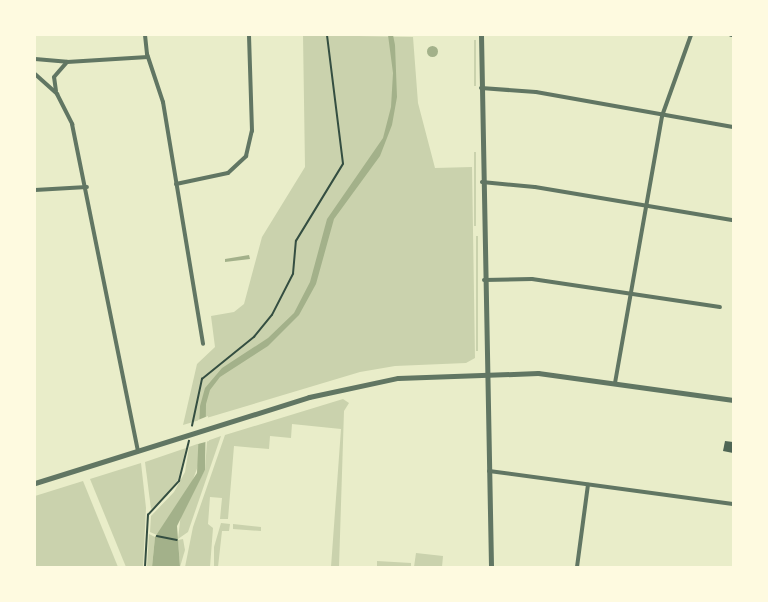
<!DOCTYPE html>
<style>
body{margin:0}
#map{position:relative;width:768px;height:602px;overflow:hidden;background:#e9edc9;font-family:Helvetica,sans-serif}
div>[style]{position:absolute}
.green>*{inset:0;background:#cad2ad;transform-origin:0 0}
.water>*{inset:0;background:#a3b18a}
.round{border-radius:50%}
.pier>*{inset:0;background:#e9edc9}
.building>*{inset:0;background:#4f6655}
.path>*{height:1.5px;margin:-0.75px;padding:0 0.75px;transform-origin:0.75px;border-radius:0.75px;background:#344e41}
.minor>*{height:4px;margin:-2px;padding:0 2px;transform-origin:2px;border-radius:2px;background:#617663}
.tertiary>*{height:5px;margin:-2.5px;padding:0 2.5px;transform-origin:2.5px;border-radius:2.5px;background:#617663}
span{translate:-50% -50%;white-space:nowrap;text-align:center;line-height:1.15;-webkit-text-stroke:4px #fefae0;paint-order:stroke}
.frame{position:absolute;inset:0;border:36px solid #fefae0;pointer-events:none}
</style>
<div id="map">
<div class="green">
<i style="clip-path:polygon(303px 35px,413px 37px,418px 103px,435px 168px,472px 167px,475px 358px,466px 363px,395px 366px,360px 372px,183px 425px,197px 364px,215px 347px,211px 316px,234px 312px,244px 304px,262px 237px,305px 167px)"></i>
<i style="left:474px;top:40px;width:2px;height:46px"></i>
<i style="left:474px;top:152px;width:2px;height:74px"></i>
<i style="left:476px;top:236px;width:2px;height:115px"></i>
<i style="clip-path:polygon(343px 399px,349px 403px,344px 411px,339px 567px,331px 567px,341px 429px,292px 424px,291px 438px,270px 436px,269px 449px,234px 446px,228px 519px,220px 519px,222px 498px,210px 497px,208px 524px,213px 528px,210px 567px,185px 567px,193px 527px,225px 435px)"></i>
<i style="clip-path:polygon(221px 436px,188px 532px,178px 539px,181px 513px,205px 470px,207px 441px)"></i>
<i style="clip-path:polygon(200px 443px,199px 463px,190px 488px,157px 535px,150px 532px,151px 516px,174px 492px,185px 472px,189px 447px)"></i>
<i style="clip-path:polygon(186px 448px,178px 480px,167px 496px,151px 509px,145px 462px)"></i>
<i style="clip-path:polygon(141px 463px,146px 508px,143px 567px,126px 567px,90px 479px)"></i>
<i style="clip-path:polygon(83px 481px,118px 567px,35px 567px,35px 496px)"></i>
<i style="clip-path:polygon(221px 523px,230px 524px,229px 531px,222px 531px,218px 567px,214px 567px,214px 547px)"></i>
<i style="clip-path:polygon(233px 524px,261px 527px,261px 531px,233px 529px)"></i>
<i style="clip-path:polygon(149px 534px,155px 537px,152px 567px,147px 567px)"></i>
<i style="clip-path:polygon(183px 539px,185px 550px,180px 567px,178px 540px)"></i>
<i style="clip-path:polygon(416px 553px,443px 556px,442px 567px,414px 567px)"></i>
<i style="clip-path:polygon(377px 561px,411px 563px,411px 567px,377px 567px)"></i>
</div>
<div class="water">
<i style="clip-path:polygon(388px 35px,393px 35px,395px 45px,397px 97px,392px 125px,380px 156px,334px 219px,316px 284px,299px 315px,268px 346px,220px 377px,210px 390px,206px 404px,205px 470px,177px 526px,180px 567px,152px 567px,155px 537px,197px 473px,200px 406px,205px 388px,222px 368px,268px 338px,294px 313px,310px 282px,327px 219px,383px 138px,391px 107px,393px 73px)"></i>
<i class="round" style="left:426.5px;top:45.5px;width:11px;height:11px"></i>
<i style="clip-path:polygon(249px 255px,250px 259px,225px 262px,225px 259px)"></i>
</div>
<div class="pier">
<i style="clip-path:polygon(208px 416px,209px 441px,198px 444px,198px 420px)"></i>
</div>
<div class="building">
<i style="clip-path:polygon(725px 441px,733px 442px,733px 453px,723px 451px)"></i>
</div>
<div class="path">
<i style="left:192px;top:426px;width:48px;rotate:-78deg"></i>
<i style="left:202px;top:379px;width:67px;rotate:-38.9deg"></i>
<i style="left:254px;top:337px;width:28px;rotate:-51deg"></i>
<i style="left:272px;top:315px;width:46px;rotate:-62.9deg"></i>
<i style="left:293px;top:274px;width:33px;rotate:-85deg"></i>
<i style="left:296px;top:241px;width:90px;rotate:-58.6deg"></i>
<i style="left:343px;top:164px;width:130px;rotate:-97.1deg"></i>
<i style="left:157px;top:536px;width:20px;rotate:11deg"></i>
<i style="left:145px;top:567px;width:52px;rotate:-86.7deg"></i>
<i style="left:148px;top:515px;width:46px;rotate:-47.6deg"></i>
<i style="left:179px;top:481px;width:41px;rotate:-76deg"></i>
</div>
<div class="minor">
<i style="left:145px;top:35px;width:19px;rotate:84deg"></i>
<i style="left:147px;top:54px;width:51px;rotate:71.6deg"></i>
<i style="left:163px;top:102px;width:245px;rotate:80.6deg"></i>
<i style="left:731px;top:35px;width:2px"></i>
<i style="left:35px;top:59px;width:32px;rotate:5deg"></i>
<i style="left:67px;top:62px;width:81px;rotate:-3.5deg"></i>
<i style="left:35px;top:74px;width:30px;rotate:42deg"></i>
<i style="left:57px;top:94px;width:34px;rotate:63deg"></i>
<i style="left:72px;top:124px;width:334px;rotate:78.6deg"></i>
<i style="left:481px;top:88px;width:55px;rotate:4.2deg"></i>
<i style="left:536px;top:92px;width:200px;rotate:10.1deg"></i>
<i style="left:56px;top:91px;width:14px;rotate:-98deg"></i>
<i style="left:54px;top:77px;width:20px;rotate:-49deg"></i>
<i style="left:482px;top:182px;width:53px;rotate:5.4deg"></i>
<i style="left:535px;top:187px;width:201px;rotate:9.5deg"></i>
<i style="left:176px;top:184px;width:53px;rotate:-11.9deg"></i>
<i style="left:228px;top:173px;width:25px;rotate:-43deg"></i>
<i style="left:246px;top:156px;width:26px;rotate:-77deg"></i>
<i style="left:252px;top:131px;width:96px;rotate:-91.8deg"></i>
<i style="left:35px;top:190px;width:52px;rotate:-3.3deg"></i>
<i style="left:484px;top:280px;width:48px;rotate:-1.2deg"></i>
<i style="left:532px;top:279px;width:190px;rotate:8.5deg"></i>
<i style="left:615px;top:383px;width:271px;rotate:-80deg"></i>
<i style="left:662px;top:116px;width:86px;rotate:-70.3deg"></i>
<i style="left:489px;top:471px;width:246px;rotate:7.7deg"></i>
<i style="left:577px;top:567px;width:83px;rotate:-82.4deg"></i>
</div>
<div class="tertiary">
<i style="left:481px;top:35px;width:532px;rotate:88.92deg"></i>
<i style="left:35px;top:483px;width:287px;rotate:-17.4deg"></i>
<i style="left:309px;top:397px;width:91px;rotate:-12.1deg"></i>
<i style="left:398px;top:378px;width:140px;rotate:-2deg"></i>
<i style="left:538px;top:373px;width:197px;rotate:7.9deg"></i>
</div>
<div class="frame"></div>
</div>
